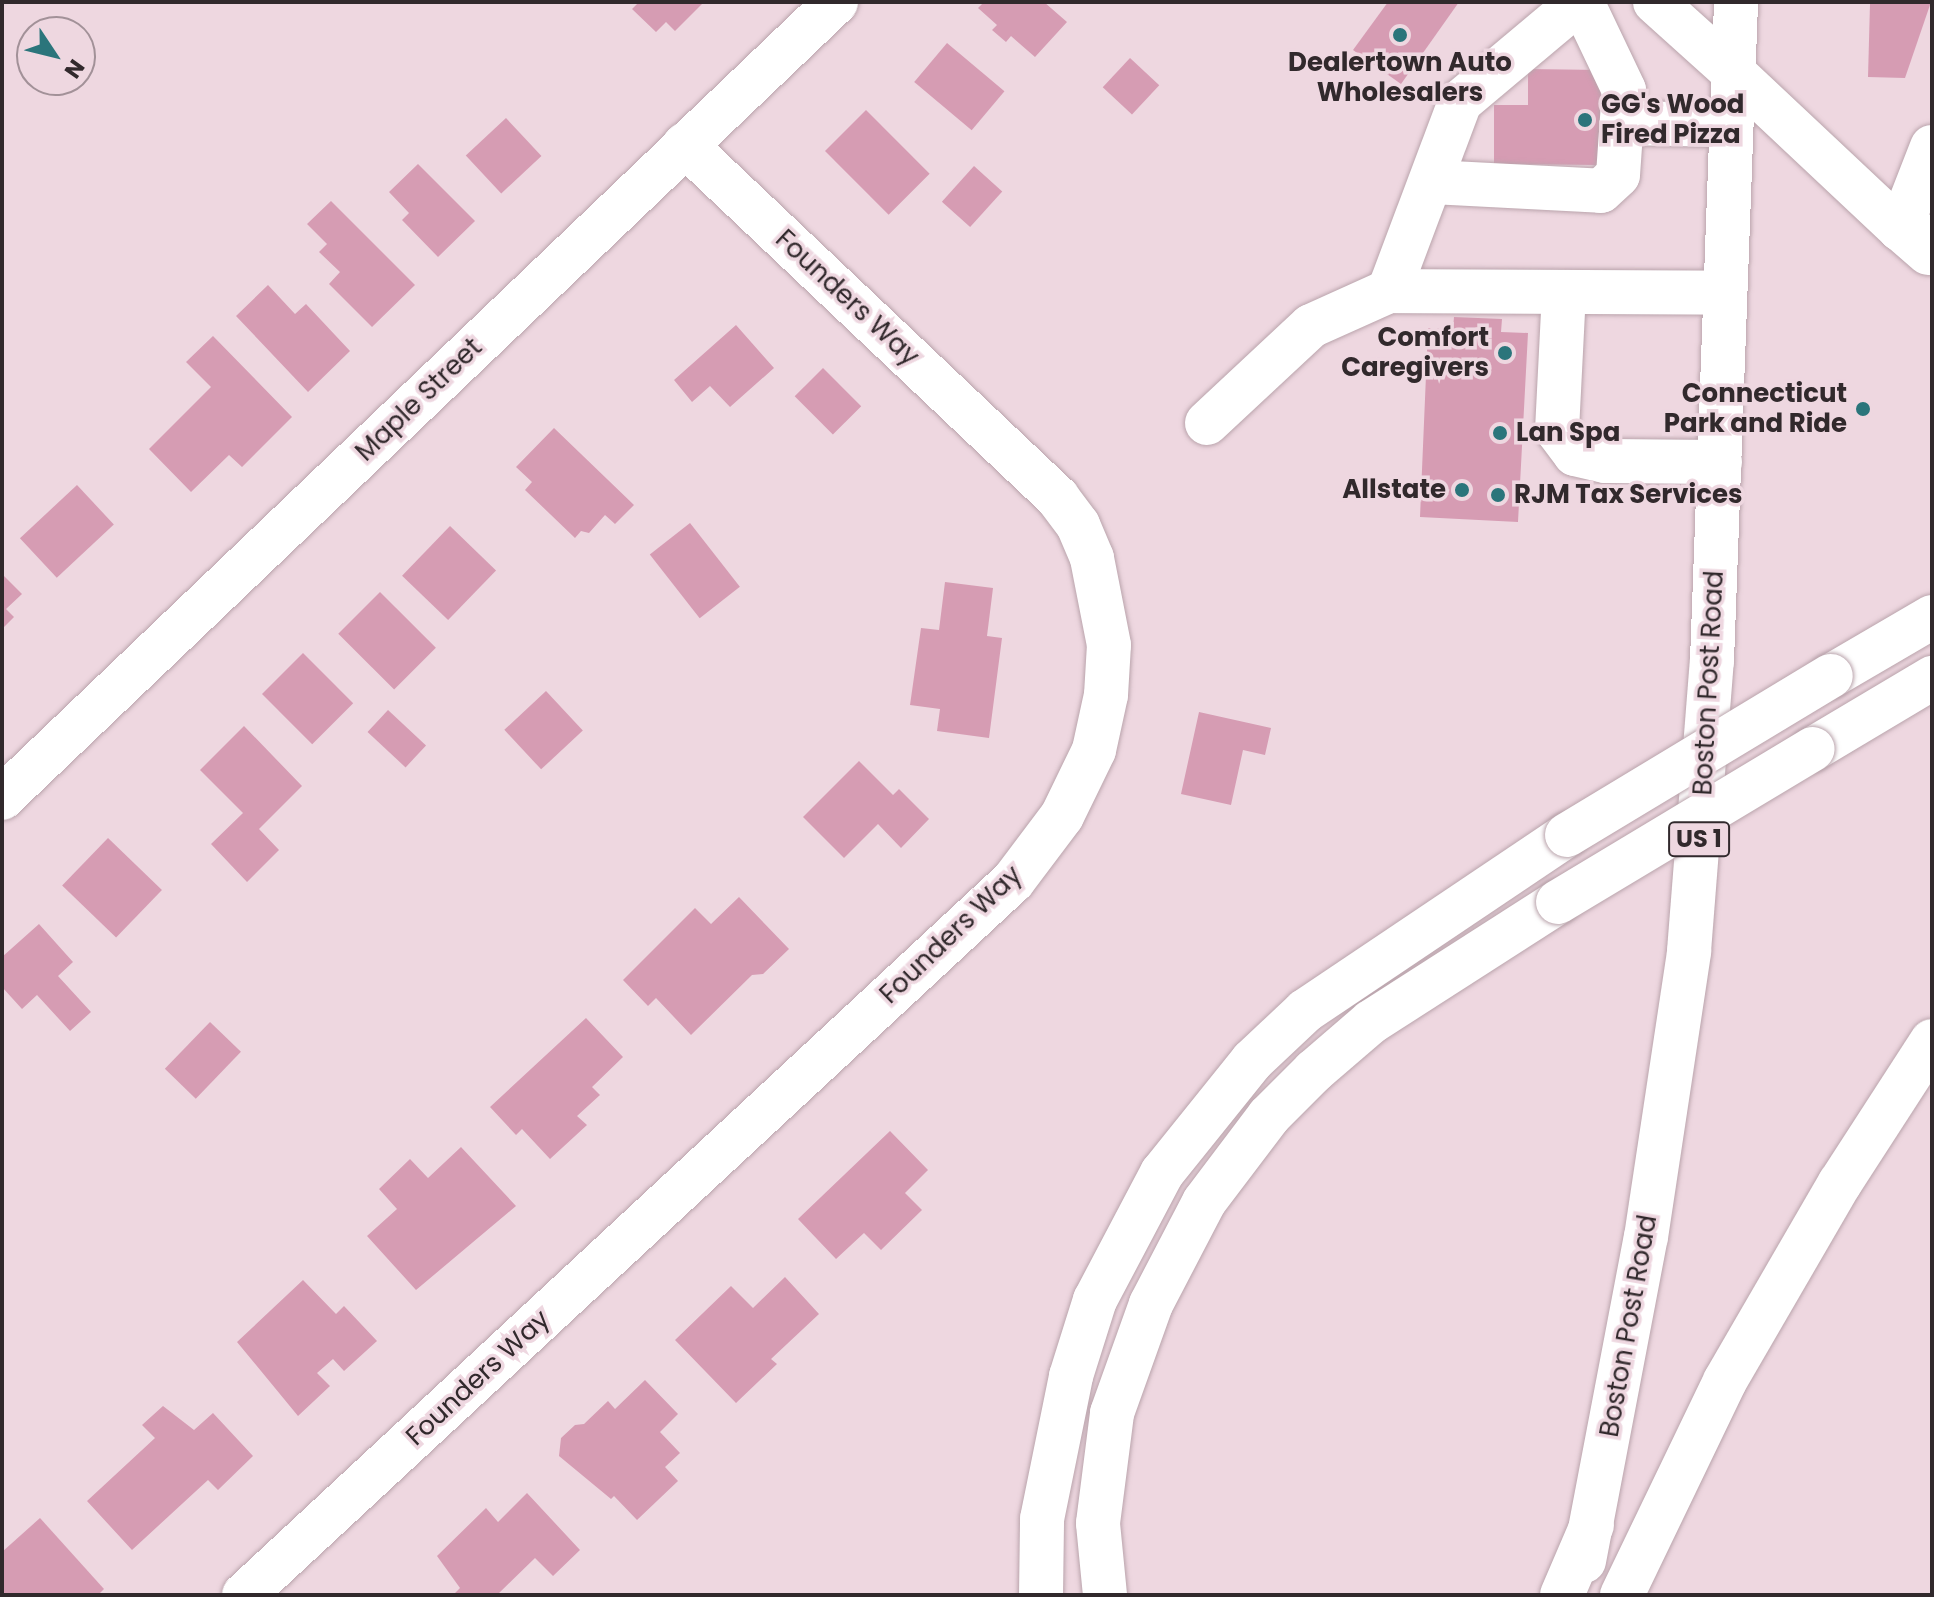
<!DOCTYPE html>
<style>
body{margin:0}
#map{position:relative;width:1934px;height:1597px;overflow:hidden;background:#eed7e0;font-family:Poppins,sans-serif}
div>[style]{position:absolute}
.building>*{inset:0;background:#d69cb3;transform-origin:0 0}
.roads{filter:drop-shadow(0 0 2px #baa4ac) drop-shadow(0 0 2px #baa4ac)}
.minor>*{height:44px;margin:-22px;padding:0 22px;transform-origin:22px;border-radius:22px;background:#fff}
.major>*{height:44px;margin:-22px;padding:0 22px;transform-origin:22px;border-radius:22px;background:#fff}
.highway>*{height:44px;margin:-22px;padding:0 22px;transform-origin:22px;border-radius:22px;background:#fff}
.bridges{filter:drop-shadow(0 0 2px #baa4ac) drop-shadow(0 0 2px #baa4ac)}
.highway-bridge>*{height:44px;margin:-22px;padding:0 22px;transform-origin:22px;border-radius:22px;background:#fff}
.dots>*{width:22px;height:22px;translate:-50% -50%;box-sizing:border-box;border:4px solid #eed7e0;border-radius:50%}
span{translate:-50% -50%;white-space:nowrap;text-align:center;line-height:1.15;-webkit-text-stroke:7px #eed7e0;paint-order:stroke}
.shield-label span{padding:2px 6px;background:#eed7e0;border:2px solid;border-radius:6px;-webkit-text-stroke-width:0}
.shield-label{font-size:24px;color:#31292c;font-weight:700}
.poi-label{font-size:26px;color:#31292c;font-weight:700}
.left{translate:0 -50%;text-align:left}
.right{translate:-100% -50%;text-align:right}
.street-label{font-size:26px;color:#31292c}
.frame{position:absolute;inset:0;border:4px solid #31292c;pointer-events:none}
.north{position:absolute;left:16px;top:16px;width:80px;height:80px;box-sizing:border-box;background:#eed7e0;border:2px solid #a29198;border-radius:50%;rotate:125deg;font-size:22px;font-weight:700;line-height:32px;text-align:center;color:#31292c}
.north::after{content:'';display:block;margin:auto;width:28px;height:36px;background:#2b757b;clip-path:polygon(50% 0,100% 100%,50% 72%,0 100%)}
</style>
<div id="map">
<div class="building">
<i style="clip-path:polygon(639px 2px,704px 2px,675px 31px,666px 22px,656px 32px,632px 9px)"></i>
<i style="clip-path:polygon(984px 2px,1044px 2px,1067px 22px,1035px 57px,1011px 36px,1006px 42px,992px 30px,997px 25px,978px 8px)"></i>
<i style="clip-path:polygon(1388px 2px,1459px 2px,1401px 84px,1353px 50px)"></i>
<i style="clip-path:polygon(1931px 2px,1905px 78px,1868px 77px,1870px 4px)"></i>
<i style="left:947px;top:43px;width:75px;height:51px;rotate:40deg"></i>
<i style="left:1130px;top:58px;width:40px;height:40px;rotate:43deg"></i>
<i style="clip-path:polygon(1528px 69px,1601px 70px,1600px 165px,1494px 164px,1494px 105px,1528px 105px)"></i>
<i style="left:866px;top:110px;width:90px;height:58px;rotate:45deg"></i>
<i style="left:506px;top:118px;width:52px;height:55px;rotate:47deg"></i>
<i style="clip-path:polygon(418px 164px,475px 221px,438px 257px,402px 220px,409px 213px,389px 192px)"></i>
<i style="left:974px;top:166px;width:38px;height:48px;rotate:42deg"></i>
<i style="clip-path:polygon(331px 201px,415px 285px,372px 327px,329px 284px,340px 272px,319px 252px,327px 244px,307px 224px)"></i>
<i style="clip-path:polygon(268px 285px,295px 314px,306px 304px,350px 351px,308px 392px,236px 316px)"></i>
<i style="clip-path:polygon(1454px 317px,1502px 319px,1501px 332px,1528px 333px,1518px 522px,1420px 517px,1428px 328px,1453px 329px)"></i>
<i style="clip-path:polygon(736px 325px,774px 368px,730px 407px,710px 386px,692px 402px,674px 380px)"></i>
<i style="clip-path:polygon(213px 336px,292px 417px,242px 467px,229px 455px,191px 492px,149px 449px,211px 387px,186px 362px)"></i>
<i style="left:823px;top:368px;width:54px;height:40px;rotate:45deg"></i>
<i style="clip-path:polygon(554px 428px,634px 505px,615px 524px,605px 515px,589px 533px,581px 531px,575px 538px,525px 490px,532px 482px,516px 467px)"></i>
<i style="left:77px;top:485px;width:54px;height:78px;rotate:47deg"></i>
<i style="left:690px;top:523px;width:81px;height:51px;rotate:52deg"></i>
<i style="left:450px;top:526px;width:64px;height:69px;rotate:44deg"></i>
<i style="clip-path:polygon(2px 574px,22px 594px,6px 609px,14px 617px,2px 629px)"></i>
<i style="clip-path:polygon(945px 582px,993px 588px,987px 636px,1002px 638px,989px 738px,937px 731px,940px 709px,910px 705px,921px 628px,939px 630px)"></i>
<i style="left:380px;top:592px;width:79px;height:59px;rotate:45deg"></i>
<i style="left:303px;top:653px;width:71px;height:58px;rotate:45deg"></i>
<i style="left:546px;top:691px;width:54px;height:57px;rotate:47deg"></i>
<i style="left:388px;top:710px;width:52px;height:30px;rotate:43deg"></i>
<i style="clip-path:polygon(1199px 712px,1271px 728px,1265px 755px,1243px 750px,1231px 805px,1181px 794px)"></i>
<i style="clip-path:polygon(244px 726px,302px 786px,259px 829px,279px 850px,247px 882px,211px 844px,243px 813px,200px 770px)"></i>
<i style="clip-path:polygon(859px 761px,893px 795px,899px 789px,929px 819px,901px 848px,878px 824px,844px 858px,803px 817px)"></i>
<i style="left:108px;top:838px;width:75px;height:66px;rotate:44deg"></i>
<i style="clip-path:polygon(739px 897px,789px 949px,763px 974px,752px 975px,691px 1035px,656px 998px,648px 1006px,623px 980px,695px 908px,711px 924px)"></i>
<i style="clip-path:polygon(39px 924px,73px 962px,58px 976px,91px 1012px,70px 1031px,37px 995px,22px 1009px,2px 987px,2px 957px)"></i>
<i style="clip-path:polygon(586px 1018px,623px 1057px,592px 1087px,600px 1095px,577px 1116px,587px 1125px,550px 1159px,522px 1129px,516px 1135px,490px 1107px)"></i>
<i style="left:210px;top:1022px;width:43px;height:65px;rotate:44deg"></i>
<i style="clip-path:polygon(890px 1131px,928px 1170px,905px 1193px,922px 1210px,881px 1250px,864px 1233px,836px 1259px,798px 1219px)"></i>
<i style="clip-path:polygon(461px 1147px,516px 1206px,416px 1290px,367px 1236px,397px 1209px,379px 1189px,410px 1159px,428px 1178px)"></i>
<i style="clip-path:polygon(785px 1277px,819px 1314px,771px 1359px,777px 1364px,736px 1403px,675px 1340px,731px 1286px,753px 1308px)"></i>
<i style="clip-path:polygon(303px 1280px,336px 1314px,344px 1306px,377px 1341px,344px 1371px,333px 1359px,317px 1373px,330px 1386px,298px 1416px,237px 1342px)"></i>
<i style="clip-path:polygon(645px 1380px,678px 1414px,660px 1432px,680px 1453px,665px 1467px,678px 1481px,637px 1520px,614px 1496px,611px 1499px,559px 1456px,561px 1438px,575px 1425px,584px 1424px,608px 1401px,615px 1409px)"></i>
<i style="clip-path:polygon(163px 1406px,194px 1430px,213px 1413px,253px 1456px,218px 1490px,208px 1480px,132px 1550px,87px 1501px,155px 1438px,142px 1425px)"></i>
<i style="clip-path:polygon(527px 1493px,580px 1550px,553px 1576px,535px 1558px,497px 1595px,453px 1595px,460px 1588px,437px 1556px,486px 1508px,498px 1522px)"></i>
<i style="clip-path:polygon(40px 1518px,104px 1589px,98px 1595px,2px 1595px,2px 1552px)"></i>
</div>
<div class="roads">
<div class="minor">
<i style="left:1655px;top:2px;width:108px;rotate:42deg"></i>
<i style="left:1622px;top:123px;width:109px;rotate:1.1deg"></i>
<i style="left:1432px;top:182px;width:169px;rotate:3deg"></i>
<i style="left:1601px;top:191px;width:23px;rotate:-43deg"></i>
<i style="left:1618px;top:175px;width:85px;rotate:-86deg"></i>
<i style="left:1624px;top:90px;width:98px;rotate:-115.5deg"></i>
<i style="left:1928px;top:253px;width:37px;rotate:-139deg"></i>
<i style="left:1900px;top:229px;width:88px;rotate:-68.7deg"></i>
<i style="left:1389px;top:291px;width:202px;rotate:-69.4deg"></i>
<i style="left:1460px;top:102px;width:155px;rotate:-40deg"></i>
<i style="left:1564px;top:292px;width:138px;rotate:92.9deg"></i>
<i style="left:1557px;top:430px;width:30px;rotate:53deg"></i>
<i style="left:1575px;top:454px;width:31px;rotate:13deg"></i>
<i style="left:1605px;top:461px;width:115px;rotate:0.5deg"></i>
<i style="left:1207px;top:423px;width:142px;rotate:-43deg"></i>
<i style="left:1311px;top:326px;width:85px;rotate:-24.2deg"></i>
<i style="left:1389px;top:291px;width:335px;rotate:0.3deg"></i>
<i style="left:2px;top:798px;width:1153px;rotate:-43.66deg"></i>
<i style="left:244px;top:1595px;width:1049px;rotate:-42.88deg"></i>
<i style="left:1013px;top:881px;width:81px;rotate:-53deg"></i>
<i style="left:1062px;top:816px;width:73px;rotate:-64.1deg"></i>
<i style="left:1094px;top:750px;width:56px;rotate:-77.7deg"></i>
<i style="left:1106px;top:695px;width:50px;rotate:-86.6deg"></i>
<i style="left:1109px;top:645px;width:89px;rotate:-101.1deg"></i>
<i style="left:1092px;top:558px;width:36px;rotate:-113deg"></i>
<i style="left:1078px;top:525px;width:34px;rotate:-127deg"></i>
<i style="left:1058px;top:498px;width:514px;rotate:-136.58deg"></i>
</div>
<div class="major">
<i style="left:1735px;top:74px;width:226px;rotate:43.2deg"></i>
<i style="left:1584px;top:1561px;width:330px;rotate:-79.2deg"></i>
<i style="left:1646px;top:1237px;width:289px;rotate:-81.4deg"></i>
<i style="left:1689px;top:951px;width:291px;rotate:-85.5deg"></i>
<i style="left:1712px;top:661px;width:659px;rotate:-87.91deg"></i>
</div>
<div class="highway">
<i style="left:1900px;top:229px;width:33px;rotate:16deg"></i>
<i style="left:1831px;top:676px;width:117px;rotate:-30.3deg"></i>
<i style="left:1813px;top:749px;width:139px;rotate:-30.8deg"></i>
<i style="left:1041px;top:1595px;width:76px;rotate:-89.2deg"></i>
<i style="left:1042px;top:1519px;width:146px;rotate:-78.5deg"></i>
<i style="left:1071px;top:1376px;width:80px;rotate:-72.5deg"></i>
<i style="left:1095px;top:1300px;width:144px;rotate:-62.2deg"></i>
<i style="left:1162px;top:1173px;width:144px;rotate:-51.2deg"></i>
<i style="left:1252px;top:1061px;width:73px;rotate:-43.3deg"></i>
<i style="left:1305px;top:1011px;width:316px;rotate:-33.9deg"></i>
<i style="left:1105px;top:1595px;width:72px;rotate:-95.6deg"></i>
<i style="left:1098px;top:1523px;width:111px;rotate:-82.7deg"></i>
<i style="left:1112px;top:1413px;width:116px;rotate:-70.3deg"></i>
<i style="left:1151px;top:1304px;width:115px;rotate:-62.5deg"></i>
<i style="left:1204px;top:1202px;width:108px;rotate:-52.9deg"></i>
<i style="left:1269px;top:1116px;width:64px;rotate:-45deg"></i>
<i style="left:1314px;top:1071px;width:75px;rotate:-40.7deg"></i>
<i style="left:1371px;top:1022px;width:222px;rotate:-32.7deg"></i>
<i style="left:1562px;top:1595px;width:76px;rotate:-66.8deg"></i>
<i style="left:1622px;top:1595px;width:237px;rotate:-64.3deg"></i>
<i style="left:1725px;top:1381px;width:229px;rotate:-59.9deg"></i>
<i style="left:1840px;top:1183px;width:169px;rotate:-57.1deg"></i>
</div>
</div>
<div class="bridges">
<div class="highway-bridge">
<i style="left:1567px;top:835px;width:308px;rotate:-31.1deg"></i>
<i style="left:1558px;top:902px;width:297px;rotate:-31deg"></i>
</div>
</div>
<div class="dots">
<i style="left:1400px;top:35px;background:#2b757b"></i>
<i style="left:1585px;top:120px;background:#2b757b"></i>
<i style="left:1505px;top:353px;background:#2b757b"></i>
<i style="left:1863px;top:409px;background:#2b757b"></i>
<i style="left:1500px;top:433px;background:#2b757b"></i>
<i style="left:1462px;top:490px;background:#2b757b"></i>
<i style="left:1498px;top:495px;background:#2b757b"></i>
</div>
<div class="shield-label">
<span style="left:1699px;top:839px">US 1</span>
</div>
<div class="poi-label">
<span style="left:1400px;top:78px">Dealertown Auto<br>Wholesalers</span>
<span class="left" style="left:1601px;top:120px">GG's Wood<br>Fired Pizza</span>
<span class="right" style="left:1489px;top:353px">Comfort<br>Caregivers</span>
<span class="right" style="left:1847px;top:409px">Connecticut<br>Park and Ride</span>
<span class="left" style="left:1516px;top:433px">Lan Spa</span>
<span class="right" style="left:1446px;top:490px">Allstate</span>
<span class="left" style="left:1514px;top:495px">RJM Tax Services</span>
</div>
<div class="street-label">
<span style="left:847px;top:298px;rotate:43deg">Founders Way</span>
<span style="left:419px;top:400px;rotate:-44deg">Maple Street</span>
<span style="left:1709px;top:683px;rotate:-87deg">Boston Post Road</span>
<span style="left:951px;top:935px;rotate:-44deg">Founders Way</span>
<span style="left:1629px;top:1326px;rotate:-80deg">Boston Post Road</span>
<span style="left:478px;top:1378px;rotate:-43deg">Founders Way</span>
</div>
<div class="frame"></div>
<div class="north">N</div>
</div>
